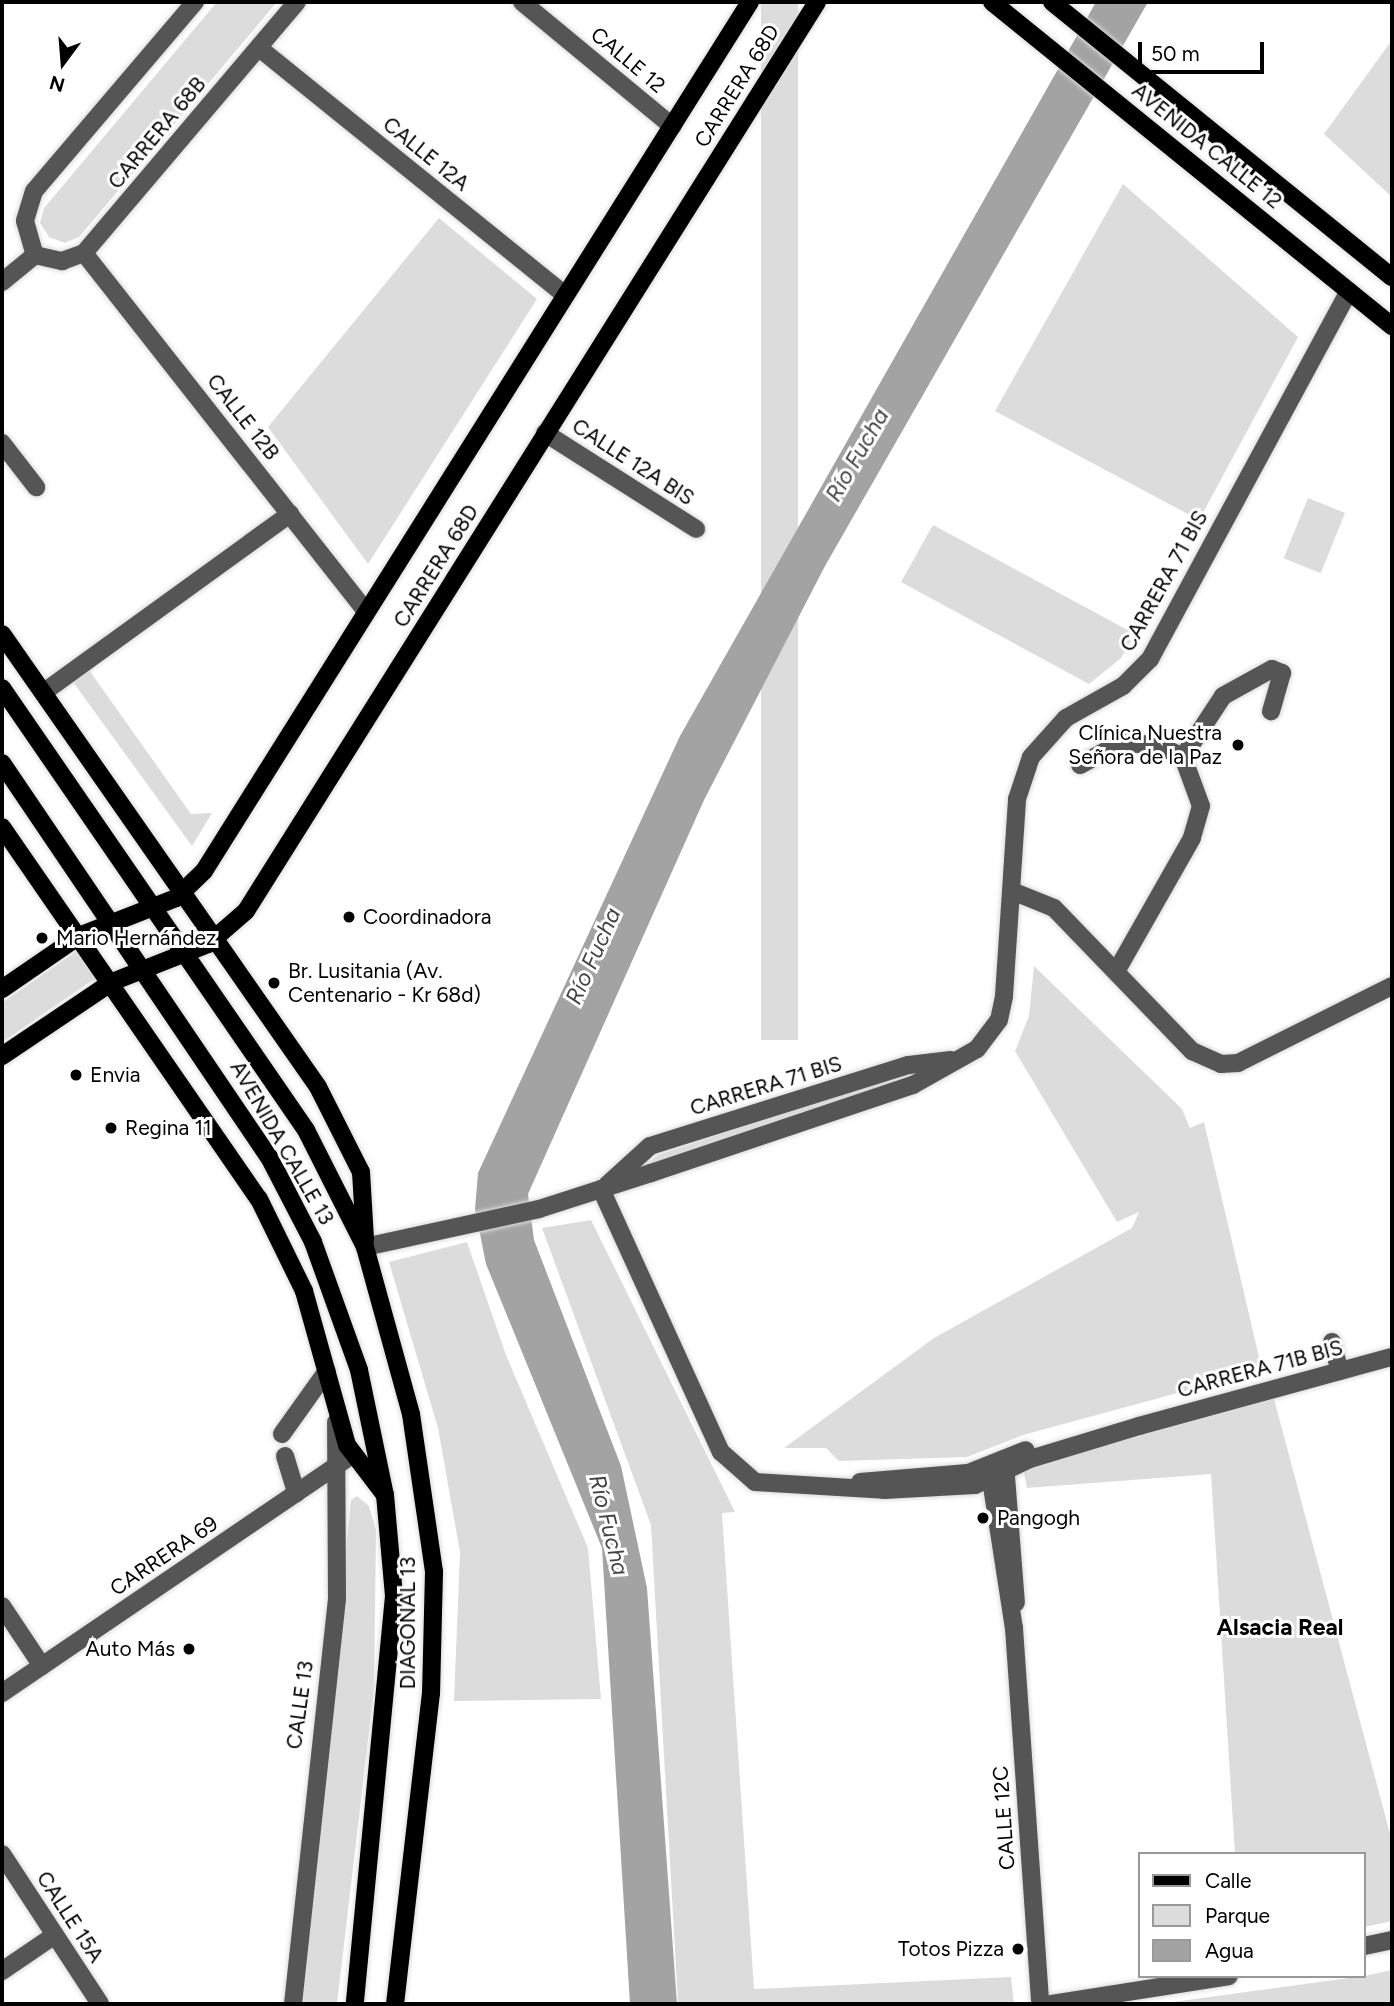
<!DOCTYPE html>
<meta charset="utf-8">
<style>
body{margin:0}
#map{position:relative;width:1394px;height:2006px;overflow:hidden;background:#fff;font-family:Figtree,sans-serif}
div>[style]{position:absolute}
.green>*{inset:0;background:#dcdcdc;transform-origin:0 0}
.water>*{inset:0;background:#a3a3a3}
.roads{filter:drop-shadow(0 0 2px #dbdbdb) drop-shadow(0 0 2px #dbdbdb)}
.minor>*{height:18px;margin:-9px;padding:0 9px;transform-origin:9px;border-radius:9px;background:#555}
.major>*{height:18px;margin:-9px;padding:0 9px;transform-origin:9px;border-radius:9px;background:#000}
.dots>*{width:19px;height:19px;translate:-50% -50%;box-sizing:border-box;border:4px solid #fff;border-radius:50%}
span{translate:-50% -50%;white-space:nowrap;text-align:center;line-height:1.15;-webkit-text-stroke:6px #fff;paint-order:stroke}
.street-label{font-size:21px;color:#000}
.poi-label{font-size:21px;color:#000}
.right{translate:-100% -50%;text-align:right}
.left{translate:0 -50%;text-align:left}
.water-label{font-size:23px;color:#444;font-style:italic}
.neighbourhood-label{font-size:23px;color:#000;font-weight:700}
.frame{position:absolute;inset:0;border:4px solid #000;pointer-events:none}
.legend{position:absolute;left:1138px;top:1852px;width:228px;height:126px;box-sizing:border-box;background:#fff;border:2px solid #999;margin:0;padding:9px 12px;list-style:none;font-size:21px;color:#000}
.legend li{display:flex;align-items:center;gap:14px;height:35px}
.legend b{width:35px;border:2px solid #999}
.north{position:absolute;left:28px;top:28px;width:70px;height:70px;-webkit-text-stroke:5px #fff;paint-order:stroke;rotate:196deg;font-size:19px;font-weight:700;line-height:28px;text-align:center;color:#000}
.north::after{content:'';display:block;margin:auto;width:24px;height:32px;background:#000;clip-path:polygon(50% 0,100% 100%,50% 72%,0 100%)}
.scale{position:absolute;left:1138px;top:42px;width:126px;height:32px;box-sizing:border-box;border:4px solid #000;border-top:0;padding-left:9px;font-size:21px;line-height:24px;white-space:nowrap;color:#000;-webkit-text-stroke:5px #fff;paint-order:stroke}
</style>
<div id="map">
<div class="green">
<i style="clip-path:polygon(217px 2px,277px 2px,79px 237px,65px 243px,49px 237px,40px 223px,44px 208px)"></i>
<i style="left:761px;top:2px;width:37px;height:1038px"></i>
<i style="clip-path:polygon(1392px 40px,1392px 197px,1324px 134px)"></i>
<i style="clip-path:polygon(1123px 184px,1298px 337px,1199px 520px,995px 411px)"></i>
<i style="clip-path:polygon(439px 218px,537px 299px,368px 564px,268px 427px)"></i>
<i style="left:1308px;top:498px;width:40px;height:65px;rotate:22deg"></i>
<i style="clip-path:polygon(933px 525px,1135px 634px,1121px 658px,1089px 684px,901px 582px)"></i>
<i style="clip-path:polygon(89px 670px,191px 814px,212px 813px,192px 846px,73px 682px)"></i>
<i style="clip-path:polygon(80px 949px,97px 977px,2px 1042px,2px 1003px)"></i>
<i style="clip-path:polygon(1034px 966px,1182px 1109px,1190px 1128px,1204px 1122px,1262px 1370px,1023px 1435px,967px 1457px,839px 1461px,826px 1448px,784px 1448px,934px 1338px,1132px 1228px,1139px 1212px,1117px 1222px,1015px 1051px,1029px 1016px)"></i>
<i style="clip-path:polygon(892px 1077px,895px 1083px,647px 1165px,658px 1155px)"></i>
<i style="clip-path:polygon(591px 1220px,735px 1512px,722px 1513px,754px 1989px,1011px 1977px,1014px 2004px,678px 2004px,651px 1525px,542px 1228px)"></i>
<i style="clip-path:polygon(467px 1242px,506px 1355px,588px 1548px,601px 1699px,454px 1701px,460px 1552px,438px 1428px,389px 1262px)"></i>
<i style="clip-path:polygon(1274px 1399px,1392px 1841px,1392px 1921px,1364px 1927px,1364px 1854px,1235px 1854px,1211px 1474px,1027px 1488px,1023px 1468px)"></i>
<i style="clip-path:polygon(357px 1496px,369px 1506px,376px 1530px,374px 1689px,337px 2004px,302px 2004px,351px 1500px)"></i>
<i style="clip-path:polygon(1392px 1970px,1392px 2004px,1158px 2004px,1364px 1976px)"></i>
</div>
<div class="water">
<i style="clip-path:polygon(1096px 2px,1148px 2px,825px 566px,704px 800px,528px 1194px,534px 1240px,621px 1466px,647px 1588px,677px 2004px,630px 2004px,602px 1548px,486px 1264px,475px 1209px,478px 1173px,680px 736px)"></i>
</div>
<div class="roads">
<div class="minor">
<i style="left:195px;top:2px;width:248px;rotate:130.4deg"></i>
<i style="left:34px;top:191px;width:31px;rotate:107deg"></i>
<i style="left:25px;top:221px;width:35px;rotate:74deg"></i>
<i style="left:35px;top:255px;width:28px;rotate:13deg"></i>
<i style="left:62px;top:261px;width:23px;rotate:-20deg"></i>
<i style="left:84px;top:253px;width:329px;rotate:-49.7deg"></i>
<i style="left:522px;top:2px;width:195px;rotate:39.6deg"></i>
<i style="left:259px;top:48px;width:393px;rotate:38.9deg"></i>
<i style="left:84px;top:253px;width:454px;rotate:51.8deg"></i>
<i style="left:2px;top:282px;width:43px;rotate:-39.3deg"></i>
<i style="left:545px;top:433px;width:179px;rotate:32.4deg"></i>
<i style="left:2px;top:443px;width:56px;rotate:52.3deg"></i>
<i style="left:44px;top:692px;width:304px;rotate:-35.9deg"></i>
<i style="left:1183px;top:757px;width:73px;rotate:-56.7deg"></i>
<i style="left:1223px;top:696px;width:56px;rotate:-28.9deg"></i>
<i style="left:1272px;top:669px;width:11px;rotate:22deg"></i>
<i style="left:1282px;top:673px;width:40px;rotate:106deg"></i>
<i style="left:1080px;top:765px;width:46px;rotate:-28.8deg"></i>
<i style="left:1120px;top:743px;width:39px;rotate:3deg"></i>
<i style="left:1159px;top:745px;width:27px;rotate:27deg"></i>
<i style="left:1183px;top:757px;width:52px;rotate:69.8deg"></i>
<i style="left:1201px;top:806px;width:33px;rotate:106deg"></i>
<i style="left:1192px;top:838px;width:154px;rotate:119.6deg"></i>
<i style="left:1012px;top:891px;width:45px;rotate:22deg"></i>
<i style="left:1054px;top:908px;width:199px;rotate:46deg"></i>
<i style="left:1192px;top:1051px;width:32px;rotate:24deg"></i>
<i style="left:1221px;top:1064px;width:17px;rotate:-3deg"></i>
<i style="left:1238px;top:1063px;width:172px;rotate:-26.6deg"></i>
<i style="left:607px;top:1185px;width:58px;rotate:-42.2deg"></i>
<i style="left:650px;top:1146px;width:271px;rotate:-17.4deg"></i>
<i style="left:909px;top:1065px;width:42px;rotate:-6.8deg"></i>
<i style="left:601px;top:1189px;width:289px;rotate:65.5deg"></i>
<i style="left:721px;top:1452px;width:45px;rotate:41.4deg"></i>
<i style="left:755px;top:1482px;width:129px;rotate:3.5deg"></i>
<i style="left:884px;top:1490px;width:91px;rotate:-3.1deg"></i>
<i style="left:975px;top:1485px;width:61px;rotate:-25.3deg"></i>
<i style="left:1030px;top:1459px;width:114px;rotate:-16.8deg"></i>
<i style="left:1139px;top:1426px;width:262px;rotate:-15.3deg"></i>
<i style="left:365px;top:1247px;width:178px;rotate:-12.3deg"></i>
<i style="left:539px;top:1209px;width:118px;rotate:-17.8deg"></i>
<i style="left:651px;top:1173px;width:276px;rotate:-18.6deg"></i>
<i style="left:913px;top:1085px;width:73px;rotate:-29.4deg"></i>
<i style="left:977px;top:1049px;width:36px;rotate:-53deg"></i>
<i style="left:999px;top:1020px;width:25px;rotate:-78deg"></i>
<i style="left:1004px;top:996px;width:197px;rotate:-86.2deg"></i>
<i style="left:1017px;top:799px;width:44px;rotate:-71.6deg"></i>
<i style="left:1031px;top:757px;width:52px;rotate:-48.1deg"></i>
<i style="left:1066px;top:718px;width:65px;rotate:-29.3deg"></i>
<i style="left:1123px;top:686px;width:38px;rotate:-45deg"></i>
<i style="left:1150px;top:659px;width:418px;rotate:-61.6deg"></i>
<i style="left:1332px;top:1342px;width:30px;rotate:75deg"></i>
<i style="left:282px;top:1434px;width:77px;rotate:-54.5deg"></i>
<i style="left:285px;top:1456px;width:39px;rotate:73deg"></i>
<i style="left:1005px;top:1464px;width:139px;rotate:85.5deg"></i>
<i style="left:989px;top:1467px;width:163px;rotate:81.2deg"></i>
<i style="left:1014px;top:1628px;width:377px;rotate:86deg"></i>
<i style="left:860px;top:1482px;width:108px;rotate:-4.8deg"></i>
<i style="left:968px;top:1473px;width:62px;rotate:-21.6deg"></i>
<i style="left:2px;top:1606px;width:72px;rotate:56.3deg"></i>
<i style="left:2px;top:1693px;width:416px;rotate:-34.2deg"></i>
<i style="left:2px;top:1854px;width:179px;rotate:56.8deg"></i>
<i style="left:1364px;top:1946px;width:29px;rotate:-12deg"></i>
<i style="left:2px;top:1971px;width:64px;rotate:-34.2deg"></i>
<i style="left:293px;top:2004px;width:407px;rotate:-83.8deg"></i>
<i style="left:337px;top:1599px;width:177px;rotate:-90.3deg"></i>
<i style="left:1051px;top:2004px;width:180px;rotate:-8.9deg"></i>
</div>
<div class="major">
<i style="left:992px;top:2px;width:515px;rotate:39.01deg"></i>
<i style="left:1052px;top:2px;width:437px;rotate:39deg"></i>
<i style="left:2px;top:634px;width:552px;rotate:55.1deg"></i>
<i style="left:318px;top:1087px;width:95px;rotate:63.2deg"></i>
<i style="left:361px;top:1172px;width:68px;rotate:86.6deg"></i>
<i style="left:2px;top:688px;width:536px;rotate:55.48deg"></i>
<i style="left:306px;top:1130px;width:131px;rotate:63.2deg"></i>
<i style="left:365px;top:1247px;width:173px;rotate:74.6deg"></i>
<i style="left:411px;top:1414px;width:160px;rotate:81.7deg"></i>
<i style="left:434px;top:1572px;width:121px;rotate:91.4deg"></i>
<i style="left:431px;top:1693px;width:313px;rotate:96.6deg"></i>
<i style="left:2px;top:763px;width:476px;rotate:55.9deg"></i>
<i style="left:269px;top:1157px;width:96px;rotate:62.6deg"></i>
<i style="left:313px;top:1242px;width:136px;rotate:70.2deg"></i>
<i style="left:359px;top:1370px;width:128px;rotate:78.3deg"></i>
<i style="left:385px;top:1495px;width:101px;rotate:84.9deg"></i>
<i style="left:394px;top:1596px;width:410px;rotate:95.5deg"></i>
<i style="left:2px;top:827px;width:452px;rotate:55.4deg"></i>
<i style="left:259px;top:1199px;width:102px;rotate:63.9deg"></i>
<i style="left:304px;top:1291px;width:160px;rotate:74.4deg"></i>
<i style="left:347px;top:1445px;width:63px;rotate:52.8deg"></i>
<i style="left:2px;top:989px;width:93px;rotate:-34.5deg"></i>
<i style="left:79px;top:936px;width:104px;rotate:-21.4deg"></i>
<i style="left:176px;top:898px;width:39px;rotate:-44deg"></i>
<i style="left:204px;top:871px;width:1026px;rotate:-57.86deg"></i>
<i style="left:2px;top:1056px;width:133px;rotate:-33.9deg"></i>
<i style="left:112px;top:982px;width:103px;rotate:-21.6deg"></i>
<i style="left:208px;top:944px;width:50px;rotate:-41deg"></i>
<i style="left:246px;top:911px;width:1073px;rotate:-57.86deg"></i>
</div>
</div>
<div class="dots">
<i style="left:1238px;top:745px;background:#000"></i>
<i style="left:349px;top:917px;background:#000"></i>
<i style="left:42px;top:938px;background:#000"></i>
<i style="left:274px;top:983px;background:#000"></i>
<i style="left:76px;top:1075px;background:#000"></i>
<i style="left:111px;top:1128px;background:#000"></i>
<i style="left:983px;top:1518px;background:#000"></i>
<i style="left:189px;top:1649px;background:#000"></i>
<i style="left:1018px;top:1949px;background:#000"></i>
</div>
<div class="street-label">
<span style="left:628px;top:60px;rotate:40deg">CALLE 12</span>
<span style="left:737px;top:86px;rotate:-58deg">CARRERA 68D</span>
<span style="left:157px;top:133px;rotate:-50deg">CARRERA 68B</span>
<span style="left:1207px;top:146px;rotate:39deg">AVENIDA CALLE 12</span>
<span style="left:426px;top:154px;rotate:39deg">CALLE 12A</span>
<span style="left:243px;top:417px;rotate:52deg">CALLE 12B</span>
<span style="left:633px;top:462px;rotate:33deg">CALLE 12A BIS</span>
<span style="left:436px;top:566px;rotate:-58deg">CARRERA 68D</span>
<span style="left:1164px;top:581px;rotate:-61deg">CARRERA 71 BIS</span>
<span style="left:766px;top:1086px;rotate:-17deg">CARRERA 71 BIS</span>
<span style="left:282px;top:1143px;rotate:60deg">AVENIDA CALLE 13</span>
<span style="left:1260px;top:1369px;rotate:-15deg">CARRERA 71B BIS</span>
<span style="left:164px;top:1556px;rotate:-34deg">CARRERA 69</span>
<span style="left:408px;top:1623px;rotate:-90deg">DIAGONAL 13</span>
<span style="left:300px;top:1705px;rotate:-82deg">CALLE 13</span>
<span style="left:1004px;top:1818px;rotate:-94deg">CALLE 12C</span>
<span style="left:70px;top:1917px;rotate:57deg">CALLE 15A</span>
</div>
<div class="poi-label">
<span class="right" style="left:1222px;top:745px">Clínica Nuestra<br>Señora de la Paz</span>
<span class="left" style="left:363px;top:917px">Coordinadora</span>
<span class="left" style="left:56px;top:938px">Mario Hernández</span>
<span class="left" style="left:288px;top:983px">Br. Lusitania (Av.<br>Centenario - Kr 68d)</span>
<span class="left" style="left:90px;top:1075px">Envia</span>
<span class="left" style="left:125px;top:1128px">Regina 11</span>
<span class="left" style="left:997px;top:1518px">Pangogh</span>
<span class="right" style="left:175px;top:1649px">Auto Más</span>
<span class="right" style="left:1004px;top:1949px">Totos Pizza</span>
</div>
<div class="water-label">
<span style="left:857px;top:455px;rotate:-60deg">Río Fucha</span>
<span style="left:593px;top:956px;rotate:-66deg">Río Fucha</span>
<span style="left:609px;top:1525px;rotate:76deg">Río Fucha</span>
</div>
<div class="neighbourhood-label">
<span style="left:1280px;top:1627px">Alsacia Real</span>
</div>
<div class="frame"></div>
<ul class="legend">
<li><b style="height:9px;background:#000"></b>Calle</li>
<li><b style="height:19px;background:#dcdcdc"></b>Parque</li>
<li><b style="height:19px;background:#a3a3a3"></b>Agua</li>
</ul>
<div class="north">N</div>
<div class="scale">50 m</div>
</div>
